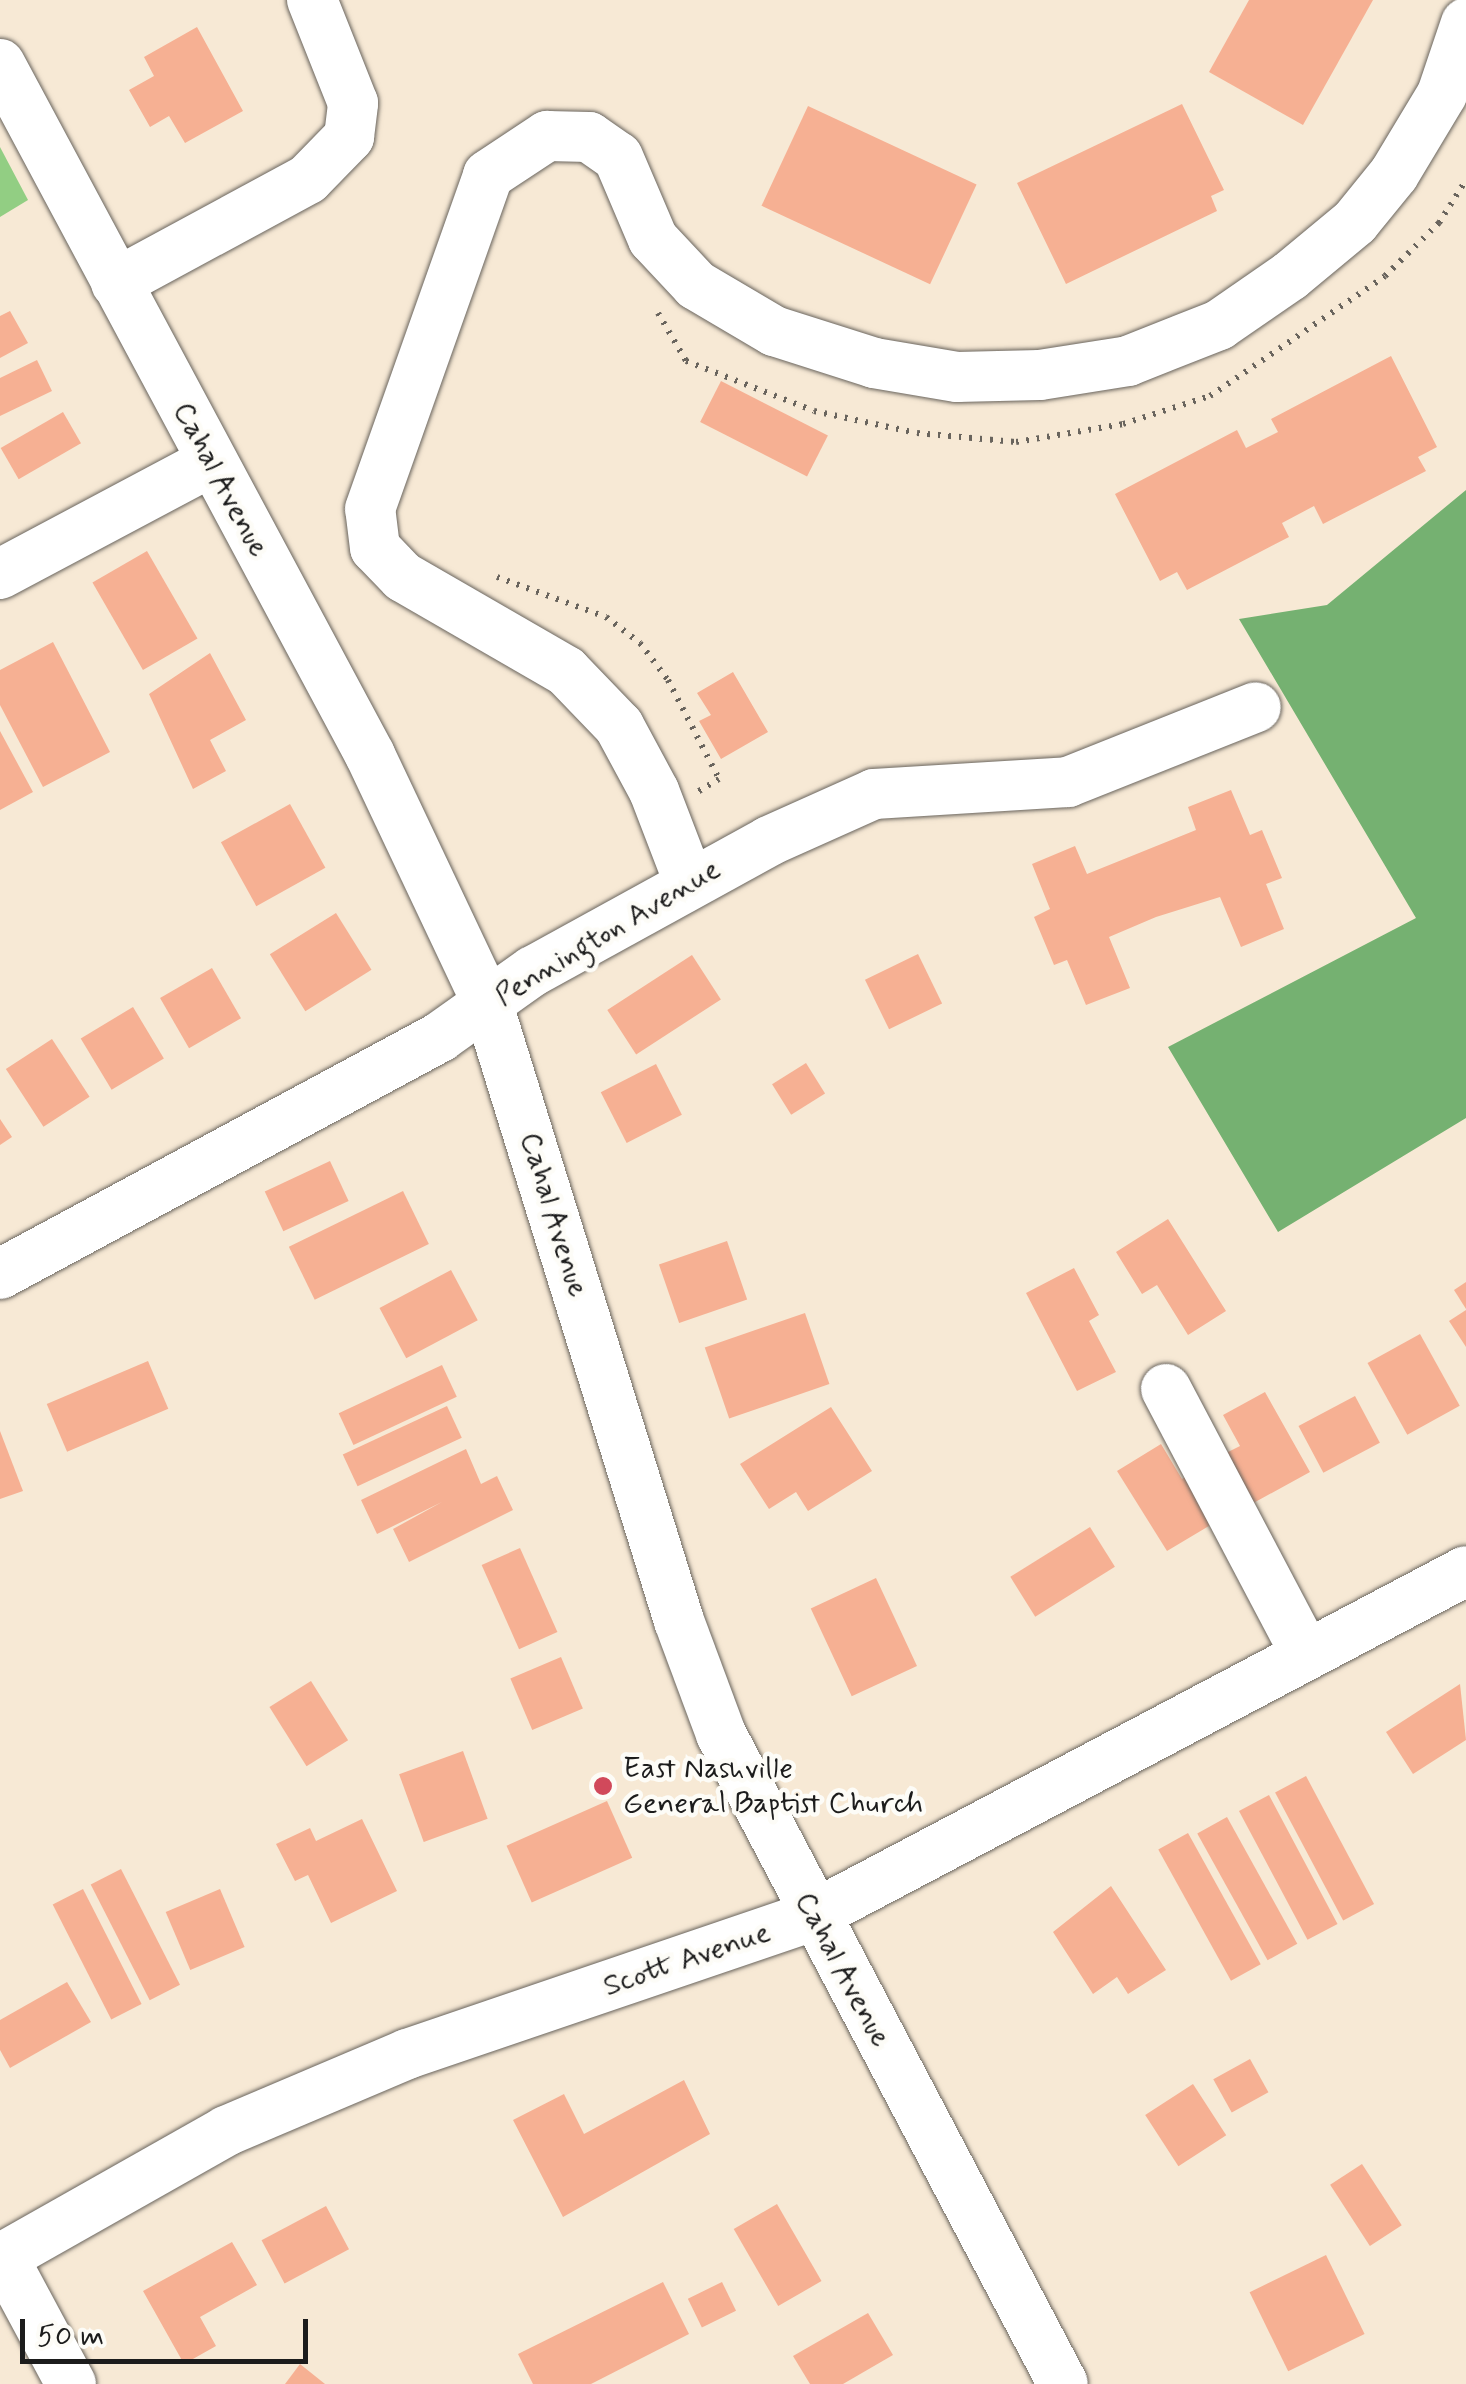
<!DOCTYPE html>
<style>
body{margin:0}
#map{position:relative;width:1466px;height:2384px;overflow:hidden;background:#f7e9d5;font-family:Mynerve,sans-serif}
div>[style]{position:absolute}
.green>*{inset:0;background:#92ce83}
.forest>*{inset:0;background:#75b171}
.building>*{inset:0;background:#f6b093;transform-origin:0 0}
.path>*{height:6px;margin-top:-3px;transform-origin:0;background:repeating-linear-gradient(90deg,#69645d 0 2.5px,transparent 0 10.5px)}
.roads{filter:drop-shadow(0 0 2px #69645d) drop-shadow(0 0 2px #69645d)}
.minor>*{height:50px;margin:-25px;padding:0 25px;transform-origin:25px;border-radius:25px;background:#fff}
.dots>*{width:28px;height:28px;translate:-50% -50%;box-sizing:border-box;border:5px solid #fdfcf7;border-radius:50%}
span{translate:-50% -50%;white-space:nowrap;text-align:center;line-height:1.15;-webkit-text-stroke:9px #fdfcf7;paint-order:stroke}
.street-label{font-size:30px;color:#1c1c1c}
.poi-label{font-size:30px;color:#1c1c1c}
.left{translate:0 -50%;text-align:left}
.scale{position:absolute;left:20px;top:2319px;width:288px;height:45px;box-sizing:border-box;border:5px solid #1c1c1c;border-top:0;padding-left:12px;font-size:30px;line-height:35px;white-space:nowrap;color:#1c1c1c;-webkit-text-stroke:8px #fdfcf7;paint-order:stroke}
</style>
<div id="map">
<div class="green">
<i style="clip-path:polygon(0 147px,28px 200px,0 217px)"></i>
</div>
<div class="forest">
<i style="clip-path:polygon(1466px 490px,1466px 1118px,1278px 1232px,1168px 1047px,1416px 918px,1239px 619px,1327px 605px)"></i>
</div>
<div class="building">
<i style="clip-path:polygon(1249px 0,1373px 0,1303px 125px,1209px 72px)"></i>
<i style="clip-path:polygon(197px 27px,243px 111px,185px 143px,169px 116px,150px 127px,129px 90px,154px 76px,144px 57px)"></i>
<i style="clip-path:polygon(1182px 104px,1224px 190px,1211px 196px,1217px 211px,1066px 284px,1017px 183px)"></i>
<i style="left:808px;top:106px;width:186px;height:110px;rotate:25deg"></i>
<i style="clip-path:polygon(10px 311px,28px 343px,0 358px,0 316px)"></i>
<i style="clip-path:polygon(1391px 356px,1437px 447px,1418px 457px,1426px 471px,1323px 524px,1314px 506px,1282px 523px,1289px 537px,1187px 590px,1177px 572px,1160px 581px,1115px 494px,1237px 430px,1246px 448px,1278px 432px,1271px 419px)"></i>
<i style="clip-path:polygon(37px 360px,52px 391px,0 416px,0 378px)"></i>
<i style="left:721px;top:381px;width:120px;height:46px;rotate:27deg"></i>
<i style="left:63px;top:412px;width:36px;height:72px;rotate:60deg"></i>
<i style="left:147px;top:551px;width:101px;height:63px;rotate:60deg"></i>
<i style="clip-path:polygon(53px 642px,110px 752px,43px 787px,0 705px,0 670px)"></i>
<i style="clip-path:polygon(210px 653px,246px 720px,210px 740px,226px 771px,193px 789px,149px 694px)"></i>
<i style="clip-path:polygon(733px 672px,768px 732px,721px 759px,699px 721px,711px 715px,697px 693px)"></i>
<i style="clip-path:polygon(0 731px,33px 792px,0 810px)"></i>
<i style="clip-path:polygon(1231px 790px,1250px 835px,1262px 830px,1282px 878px,1266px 884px,1284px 929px,1241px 947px,1220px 897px,1156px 917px,1109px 937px,1130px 988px,1086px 1005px,1067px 960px,1054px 965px,1034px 917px,1050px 909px,1032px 864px,1075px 846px,1087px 874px,1196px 830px,1188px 807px)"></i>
<i style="left:290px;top:804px;width:73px;height:79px;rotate:61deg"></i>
<i style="left:336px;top:913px;width:67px;height:78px;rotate:58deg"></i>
<i style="left:918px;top:954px;width:55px;height:59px;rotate:64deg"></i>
<i style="left:692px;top:955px;width:53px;height:101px;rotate:57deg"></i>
<i style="left:212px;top:968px;width:58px;height:60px;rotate:60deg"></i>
<i style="left:133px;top:1007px;width:60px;height:61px;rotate:59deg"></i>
<i style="left:52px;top:1039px;width:69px;height:55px;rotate:57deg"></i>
<i style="left:806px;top:1063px;width:36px;height:40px;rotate:58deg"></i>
<i style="left:656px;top:1064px;width:57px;height:62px;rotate:63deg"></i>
<i style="clip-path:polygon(0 1119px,12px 1137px,0 1145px)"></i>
<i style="left:330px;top:1161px;width:44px;height:72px;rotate:65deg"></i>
<i style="left:403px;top:1191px;width:59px;height:127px;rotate:64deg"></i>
<i style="clip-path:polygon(1168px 1219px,1226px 1311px,1188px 1335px,1157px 1285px,1142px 1294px,1116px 1252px)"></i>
<i style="left:727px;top:1241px;width:62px;height:72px;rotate:71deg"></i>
<i style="clip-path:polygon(1074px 1268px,1099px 1315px,1089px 1321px,1116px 1372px,1077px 1391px,1026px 1293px)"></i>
<i style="left:451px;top:1270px;width:57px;height:81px;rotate:62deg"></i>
<i style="clip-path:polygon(1466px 1282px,1466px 1309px,1454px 1290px)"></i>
<i style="clip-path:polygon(1466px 1310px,1466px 1347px,1449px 1321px)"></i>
<i style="left:805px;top:1313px;width:75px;height:106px;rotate:71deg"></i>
<i style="left:1420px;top:1334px;width:82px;height:60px;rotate:61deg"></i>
<i style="left:148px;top:1361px;width:52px;height:110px;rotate:67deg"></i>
<i style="left:442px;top:1365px;width:35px;height:114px;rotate:65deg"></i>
<i style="clip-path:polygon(1265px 1392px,1310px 1472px,1248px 1506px,1220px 1456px,1240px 1446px,1223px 1415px)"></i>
<i style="left:1355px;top:1396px;width:53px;height:64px;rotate:62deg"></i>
<i style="left:447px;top:1406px;width:35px;height:115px;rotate:65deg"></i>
<i style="clip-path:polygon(831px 1407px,872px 1471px,808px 1511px,796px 1492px,769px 1509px,740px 1464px)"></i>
<i style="clip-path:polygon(0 1431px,23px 1491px,0 1499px)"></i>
<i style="clip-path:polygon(1161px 1444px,1182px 1479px,1195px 1471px,1224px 1517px,1167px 1551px,1117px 1471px)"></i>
<i style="clip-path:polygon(466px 1449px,481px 1484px,497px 1476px,513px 1510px,409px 1562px,393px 1529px,442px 1502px,377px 1534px,361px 1500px)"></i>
<i style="left:1090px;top:1527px;width:47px;height:94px;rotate:58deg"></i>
<i style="left:520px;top:1548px;width:92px;height:42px;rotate:66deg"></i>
<i style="left:876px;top:1578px;width:97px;height:72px;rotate:65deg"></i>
<i style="left:561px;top:1657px;width:56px;height:55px;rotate:67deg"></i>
<i style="left:311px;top:1681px;width:70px;height:49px;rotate:58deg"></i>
<i style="clip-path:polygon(1460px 1684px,1466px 1740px,1413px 1774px,1386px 1732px)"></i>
<i style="left:463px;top:1751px;width:72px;height:68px;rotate:70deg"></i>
<i style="left:1306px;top:1776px;width:145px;height:35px;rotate:62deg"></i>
<i style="left:1269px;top:1795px;width:146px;height:34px;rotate:62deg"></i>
<i style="left:607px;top:1801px;width:62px;height:110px;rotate:66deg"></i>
<i style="left:1227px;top:1817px;width:145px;height:34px;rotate:61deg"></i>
<i style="clip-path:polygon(362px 1819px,397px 1891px,331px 1923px,308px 1875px,295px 1881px,276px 1844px,310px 1828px,316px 1841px)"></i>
<i style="left:1188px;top:1833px;width:150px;height:34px;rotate:61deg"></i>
<i style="left:121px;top:1869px;width:130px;height:34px;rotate:63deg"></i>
<i style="clip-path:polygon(1111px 1886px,1166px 1970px,1128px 1994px,1117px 1977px,1093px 1994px,1053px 1932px)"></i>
<i style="left:83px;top:1889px;width:129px;height:34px;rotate:63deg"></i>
<i style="left:220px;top:1889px;width:63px;height:59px;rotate:67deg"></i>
<i style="clip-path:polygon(67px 1982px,91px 2022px,10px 2068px,0 2050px,0 2020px)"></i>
<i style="left:1250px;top:2059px;width:38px;height:42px;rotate:61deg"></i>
<i style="clip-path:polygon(684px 2080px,710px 2134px,563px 2217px,513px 2120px,564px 2094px,584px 2134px)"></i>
<i style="left:1193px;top:2084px;width:61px;height:57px;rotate:57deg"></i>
<i style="left:1362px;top:2164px;width:73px;height:38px;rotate:57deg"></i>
<i style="left:777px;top:2204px;width:89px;height:50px;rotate:60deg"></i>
<i style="left:326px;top:2206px;width:49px;height:73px;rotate:62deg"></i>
<i style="clip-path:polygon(232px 2242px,257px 2285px,200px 2317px,216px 2346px,184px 2364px,143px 2291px)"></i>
<i style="left:1326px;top:2255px;width:88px;height:85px;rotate:64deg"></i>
<i style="clip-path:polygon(663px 2282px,689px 2334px,591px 2384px,533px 2384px,518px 2354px)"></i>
<i style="left:722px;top:2282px;width:32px;height:38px;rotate:64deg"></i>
<i style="clip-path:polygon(868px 2313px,893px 2355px,843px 2384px,810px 2384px,793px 2356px)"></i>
<i style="clip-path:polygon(300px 2364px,325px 2384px,285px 2384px)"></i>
</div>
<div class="path">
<i style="left:658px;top:313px;width:56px;rotate:59.7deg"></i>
<i style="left:686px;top:361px;width:137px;rotate:21.3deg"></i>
<i style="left:814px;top:411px;width:105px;rotate:12.1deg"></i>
<i style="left:917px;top:433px;width:99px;rotate:5.2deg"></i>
<i style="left:1016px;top:442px;width:109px;rotate:-9.5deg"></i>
<i style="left:1123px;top:424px;width:91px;rotate:-17.8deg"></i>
<i style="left:1210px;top:396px;width:212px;rotate:-34.4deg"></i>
<i style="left:1385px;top:276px;width:76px;rotate:-44.5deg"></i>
<i style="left:1439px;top:223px;width:51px;rotate:-57.9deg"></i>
<i style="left:497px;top:577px;width:116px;rotate:20.2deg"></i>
<i style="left:606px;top:617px;width:43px;rotate:37.4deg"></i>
<i style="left:640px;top:643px;width:46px;rotate:52.9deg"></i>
<i style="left:668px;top:680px;width:111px;rotate:62.7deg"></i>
<i style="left:719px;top:779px;width:26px;rotate:149deg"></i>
</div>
<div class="roads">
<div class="minor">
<i style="left:0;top:64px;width:784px;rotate:61.83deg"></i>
<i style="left:370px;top:755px;width:276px;rotate:64.7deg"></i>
<i style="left:488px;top:1005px;width:645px;rotate:72.77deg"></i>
<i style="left:679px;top:1621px;width:121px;rotate:69.6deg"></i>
<i style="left:721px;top:1734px;width:734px;rotate:62.25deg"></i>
<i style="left:116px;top:283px;width:218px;rotate:-28.4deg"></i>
<i style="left:308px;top:179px;width:59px;rotate:-45.7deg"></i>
<i style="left:349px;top:137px;width:34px;rotate:-83deg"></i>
<i style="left:353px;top:103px;width:111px;rotate:-111.7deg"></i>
<i style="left:0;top:574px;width:239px;rotate:-28deg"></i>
<i style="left:689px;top:882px;width:97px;rotate:-111deg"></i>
<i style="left:654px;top:791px;width:74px;rotate:-118.3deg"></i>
<i style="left:619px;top:726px;width:76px;rotate:-133.9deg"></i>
<i style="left:566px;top:671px;width:188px;rotate:-150deg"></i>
<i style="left:403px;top:577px;width:40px;rotate:-134deg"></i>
<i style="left:375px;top:548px;width:39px;rotate:-97deg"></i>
<i style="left:370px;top:509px;width:354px;rotate:-70.5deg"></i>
<i style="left:488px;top:175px;width:71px;rotate:-33.5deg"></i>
<i style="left:547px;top:136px;width:42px;rotate:1.4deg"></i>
<i style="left:589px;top:137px;width:35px;rotate:35deg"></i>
<i style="left:618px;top:157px;width:89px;rotate:66.9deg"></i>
<i style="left:653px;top:239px;width:63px;rotate:46.9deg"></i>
<i style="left:696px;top:285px;width:91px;rotate:30.5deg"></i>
<i style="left:774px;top:331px;width:105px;rotate:17.7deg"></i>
<i style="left:874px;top:363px;width:84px;rotate:9.6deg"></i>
<i style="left:957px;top:377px;width:83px;rotate:-1.4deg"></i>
<i style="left:1040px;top:375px;width:89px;rotate:-9deg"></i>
<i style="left:1128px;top:361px;width:98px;rotate:-21.6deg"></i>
<i style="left:1219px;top:325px;width:86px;rotate:-34.6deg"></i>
<i style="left:1290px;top:276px;width:85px;rotate:-39.7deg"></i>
<i style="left:1355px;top:222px;width:62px;rotate:-50.9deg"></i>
<i style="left:1394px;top:174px;width:93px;rotate:-59deg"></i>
<i style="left:1442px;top:94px;width:75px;rotate:-71.3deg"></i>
<i style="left:0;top:1274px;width:500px;rotate:-28.3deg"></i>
<i style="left:440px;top:1037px;width:114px;rotate:-35.4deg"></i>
<i style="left:533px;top:971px;width:269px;rotate:-28.8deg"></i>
<i style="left:769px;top:841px;width:115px;rotate:-24.1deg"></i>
<i style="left:874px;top:794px;width:194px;rotate:-3.5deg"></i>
<i style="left:1068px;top:782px;width:202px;rotate:-21.7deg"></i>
<i style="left:1166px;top:1389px;width:300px;rotate:62.2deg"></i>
<i style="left:3px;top:2257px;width:144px;rotate:61.8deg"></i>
<i style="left:0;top:2259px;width:260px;rotate:-29.5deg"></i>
<i style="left:226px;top:2131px;width:197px;rotate:-23deg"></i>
<i style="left:407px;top:2054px;width:428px;rotate:-18.8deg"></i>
<i style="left:812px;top:1916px;width:739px;rotate:-27.81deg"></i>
</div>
</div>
<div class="dots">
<i style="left:603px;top:1786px;background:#d1495b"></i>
</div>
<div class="street-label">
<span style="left:220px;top:480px;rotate:62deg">Cahal Avenue</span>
<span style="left:608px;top:933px;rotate:-31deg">Pennington Avenue</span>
<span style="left:553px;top:1215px;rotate:73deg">Cahal Avenue</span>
<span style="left:687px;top:1960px;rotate:-19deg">Scott Avenue</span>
<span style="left:842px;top:1970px;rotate:62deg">Cahal Avenue</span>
</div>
<div class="poi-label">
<span class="left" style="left:623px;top:1786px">East Nashville<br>General Baptist Church</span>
</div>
<div class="scale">50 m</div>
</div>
